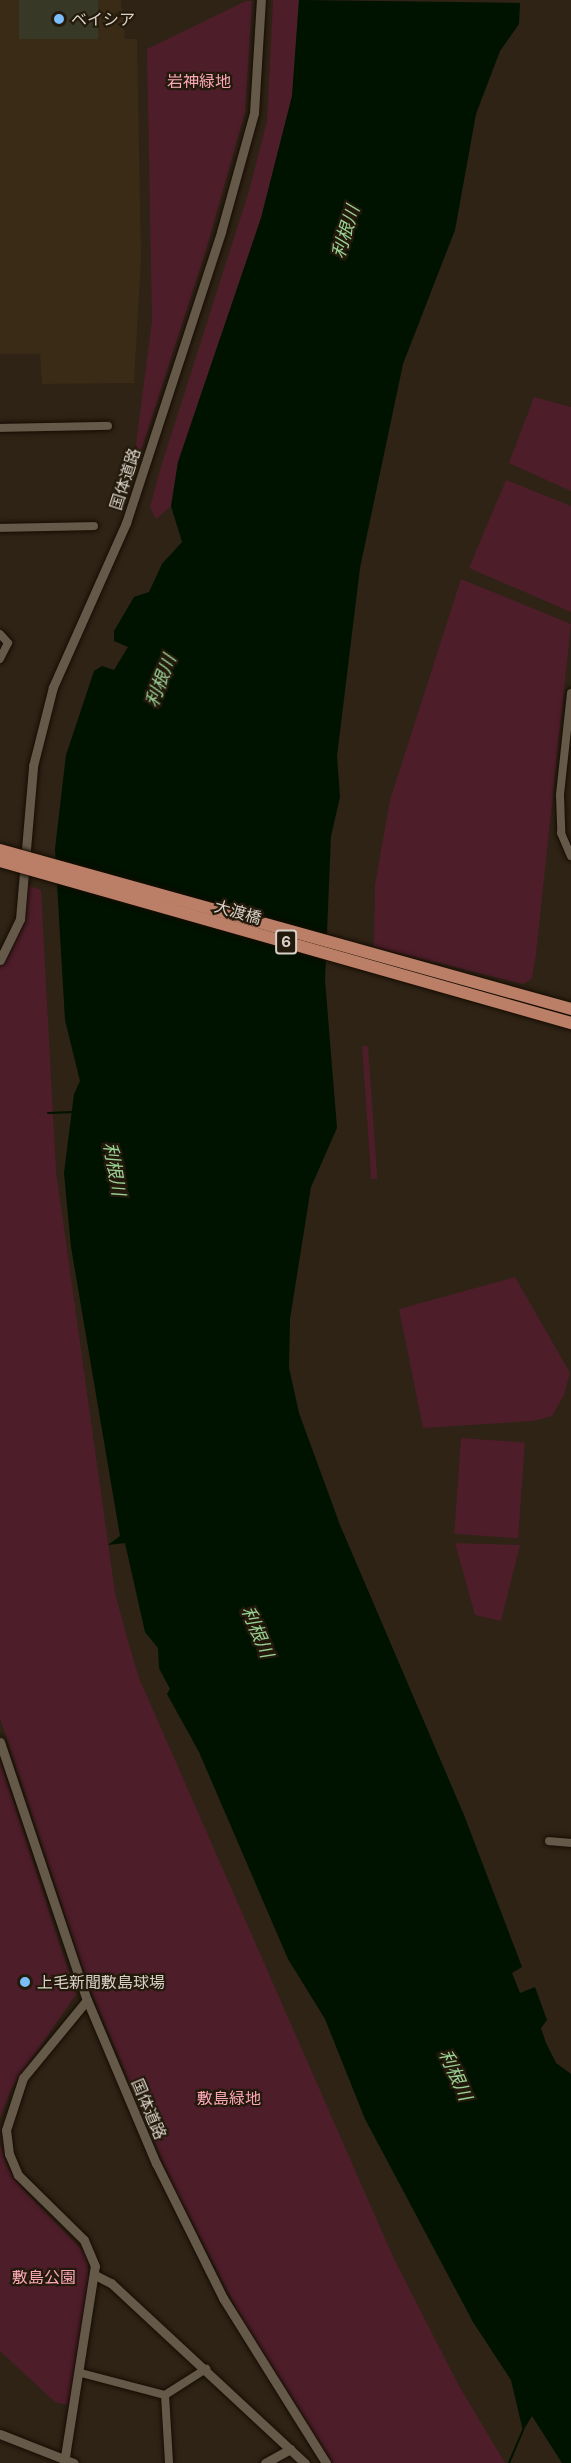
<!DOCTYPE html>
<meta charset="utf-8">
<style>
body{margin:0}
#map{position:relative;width:571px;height:2463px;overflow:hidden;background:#2e2315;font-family:Inter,"Noto Sans JP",sans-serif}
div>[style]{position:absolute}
.built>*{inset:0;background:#392b16}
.green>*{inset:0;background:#4d1e2a;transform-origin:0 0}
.water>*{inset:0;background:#001200}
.stream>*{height:2px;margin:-1px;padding:0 1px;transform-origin:1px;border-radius:1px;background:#001200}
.building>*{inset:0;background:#383826;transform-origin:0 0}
.roads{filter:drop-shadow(0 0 2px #160c02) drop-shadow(0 0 2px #160c02)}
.minor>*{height:8px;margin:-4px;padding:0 4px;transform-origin:4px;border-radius:4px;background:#655949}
.tertiary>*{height:9px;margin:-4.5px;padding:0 4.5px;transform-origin:4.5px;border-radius:4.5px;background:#655949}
.bridges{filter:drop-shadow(0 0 2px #160c02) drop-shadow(0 0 2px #160c02)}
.primary-bridge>*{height:12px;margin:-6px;padding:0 6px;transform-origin:6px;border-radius:6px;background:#ba7f66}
.dots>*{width:16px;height:16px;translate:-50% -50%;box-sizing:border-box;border:3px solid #241a0c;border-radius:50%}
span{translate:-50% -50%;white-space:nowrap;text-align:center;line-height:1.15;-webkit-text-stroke:4.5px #241a0c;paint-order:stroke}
.shield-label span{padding:2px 4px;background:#241a0c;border:2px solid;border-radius:4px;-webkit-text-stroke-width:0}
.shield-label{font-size:15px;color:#d8d1c8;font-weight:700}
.poi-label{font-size:16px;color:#d8d1c8}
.left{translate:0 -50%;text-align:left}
.park-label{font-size:16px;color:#fca7b8}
.street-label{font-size:16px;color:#d8d1c8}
.water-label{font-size:18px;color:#99d295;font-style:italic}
</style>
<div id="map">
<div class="built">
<i style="clip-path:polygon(0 0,121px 0,125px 39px,137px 39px,141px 259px,134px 383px,42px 384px,40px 354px,0 354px)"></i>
</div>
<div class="green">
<i style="clip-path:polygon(273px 0,299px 0,292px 96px,261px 218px,178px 462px,171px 506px,156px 519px,150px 507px,160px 470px,249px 191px,267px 122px)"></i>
<i style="clip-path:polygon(246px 1px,252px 1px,245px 112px,206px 250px,138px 460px,134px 460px,152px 321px,147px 49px)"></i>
<i style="clip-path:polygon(534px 397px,571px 407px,571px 491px,509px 463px)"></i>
<i style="clip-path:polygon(506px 480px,571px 506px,571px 612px,469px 568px)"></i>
<i style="clip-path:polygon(461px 579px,571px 624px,536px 954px,532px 978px,523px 984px,374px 947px,375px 885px,390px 800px)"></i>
<i style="clip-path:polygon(28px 885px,41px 890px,56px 1171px,115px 1593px,128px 1641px,139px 1678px,394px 2259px,459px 2386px,505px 2463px,332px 2463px,240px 2315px,172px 2183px,87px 1981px,0 1718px,0 966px,22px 928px)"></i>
<i style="left:368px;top:1046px;width:133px;height:6px;rotate:86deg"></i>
<i style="clip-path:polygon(515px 1277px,570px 1373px,564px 1395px,552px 1416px,533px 1421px,423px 1428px,399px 1309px)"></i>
<i style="left:461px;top:1438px;width:64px;height:96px;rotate:4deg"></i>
<i style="clip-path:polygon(455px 1543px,520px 1545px,501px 1621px,475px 1615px)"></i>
<i style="clip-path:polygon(0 1761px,76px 1994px,11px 2089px,0 2118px,0 2137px)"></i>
<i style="clip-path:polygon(0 2144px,8px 2168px,21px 2187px,87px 2255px,89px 2285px,68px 2405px,55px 2402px,0 2351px)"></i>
</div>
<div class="water">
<i style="clip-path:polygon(299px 0,520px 3px,519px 24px,500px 51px,476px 114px,455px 230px,403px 364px,360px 568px,337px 756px,340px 797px,331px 836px,325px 980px,337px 1128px,311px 1187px,290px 1319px,289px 1368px,299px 1413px,340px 1525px,464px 1815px,522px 1967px,512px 1973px,520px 1993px,535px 1987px,547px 2020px,541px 2028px,546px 2043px,556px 2063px,571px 2074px,571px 2463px,562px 2463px,532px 2416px,523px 2431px,511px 2380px,473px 2322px,365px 2119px,325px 2019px,288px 1959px,199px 1752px,167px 1694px,170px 1689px,159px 1668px,158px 1648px,145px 1632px,125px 1543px,108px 1545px,120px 1536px,71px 1247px,64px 1173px,74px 1094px,80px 1081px,65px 1020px,55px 849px,66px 755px,94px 671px,102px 666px,114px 670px,128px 647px,114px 641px,114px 631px,134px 597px,149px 592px,162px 564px,182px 542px,171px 506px,178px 462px,261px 218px,292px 96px)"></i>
</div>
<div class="stream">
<i style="left:48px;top:1113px;width:27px;rotate:-2deg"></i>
<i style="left:509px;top:2463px;width:36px;rotate:-67deg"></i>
</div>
<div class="building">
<i style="left:19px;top:0;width:79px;height:39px"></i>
</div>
<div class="roads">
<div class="minor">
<i style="left:0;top:428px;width:108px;rotate:-1.1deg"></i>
<i style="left:0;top:528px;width:94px;rotate:-1.2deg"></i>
<i style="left:0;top:634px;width:12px;rotate:48deg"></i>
<i style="left:8px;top:643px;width:18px;rotate:117deg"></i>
<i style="left:571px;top:693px;width:103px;rotate:96.2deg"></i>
<i style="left:560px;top:795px;width:38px;rotate:88deg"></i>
<i style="left:561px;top:833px;width:25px;rotate:67deg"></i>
<i style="left:549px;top:1841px;width:22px;rotate:5deg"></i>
<i style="left:81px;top:2373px;width:87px;rotate:14.7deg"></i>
<i style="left:165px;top:2395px;width:49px;rotate:-32.4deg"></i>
<i style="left:165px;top:2395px;width:68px;rotate:86.6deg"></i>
</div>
<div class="tertiary">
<i style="left:0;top:960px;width:46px;rotate:-64deg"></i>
<i style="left:20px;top:919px;width:154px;rotate:-85.1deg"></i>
<i style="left:33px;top:766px;width:81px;rotate:-75.8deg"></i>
<i style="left:53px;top:687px;width:180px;rotate:-66deg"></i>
<i style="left:126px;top:523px;width:306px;rotate:-71.9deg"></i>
<i style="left:221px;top:232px;width:123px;rotate:-74.5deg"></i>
<i style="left:254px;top:113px;width:113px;rotate:-86.5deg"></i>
<i style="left:0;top:1742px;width:272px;rotate:71.4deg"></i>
<i style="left:87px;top:2000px;width:177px;rotate:67.1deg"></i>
<i style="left:156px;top:2163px;width:151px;rotate:63.6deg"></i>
<i style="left:223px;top:2298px;width:195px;rotate:58deg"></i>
<i style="left:95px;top:2275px;width:18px;rotate:27deg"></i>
<i style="left:111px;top:2283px;width:265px;rotate:42.9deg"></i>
<i style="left:0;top:2434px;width:79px;rotate:21.4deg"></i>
<i style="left:64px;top:2463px;width:199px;rotate:-81.1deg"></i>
<i style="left:95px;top:2266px;width:28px;rotate:-113deg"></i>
<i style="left:84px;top:2240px;width:93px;rotate:-135.4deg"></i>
<i style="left:18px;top:2175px;width:23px;rotate:-113deg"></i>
<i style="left:9px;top:2154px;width:24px;rotate:-97deg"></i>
<i style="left:6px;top:2130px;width:55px;rotate:-71.9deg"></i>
<i style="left:23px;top:2078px;width:101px;rotate:-50.6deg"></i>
<i style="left:265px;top:2463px;width:29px;rotate:-29deg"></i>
</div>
</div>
<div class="bridges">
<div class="primary-bridge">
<i style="left:0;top:850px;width:593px;rotate:15.56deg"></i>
<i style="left:0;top:861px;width:594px;rotate:15.84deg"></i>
</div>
</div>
<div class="dots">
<i style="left:59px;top:19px;background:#7bbef8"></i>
<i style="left:25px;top:1982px;background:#7bbef8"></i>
</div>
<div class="shield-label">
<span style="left:286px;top:942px">6</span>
</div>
<div class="poi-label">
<span class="left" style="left:71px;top:19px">ベイシア</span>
<span class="left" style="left:37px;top:1982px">上毛新聞敷島球場</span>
</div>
<div class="park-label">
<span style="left:199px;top:81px">岩神緑地</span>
<span style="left:229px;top:2098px">敷島緑地</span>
<span style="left:44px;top:2277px">敷島公園</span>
</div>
<div class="street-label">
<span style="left:125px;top:479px;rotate:-72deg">国体道路</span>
<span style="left:238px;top:912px;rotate:16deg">大渡橋</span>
<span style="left:149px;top:2109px;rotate:67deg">国体道路</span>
</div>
<div class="water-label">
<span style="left:346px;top:232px;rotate:-73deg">利根川</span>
<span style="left:161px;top:681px;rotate:-69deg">利根川</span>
<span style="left:114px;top:1169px;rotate:80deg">利根川</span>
<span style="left:257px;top:1632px;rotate:67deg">利根川</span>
<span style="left:455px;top:2075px;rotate:66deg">利根川</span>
</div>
</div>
